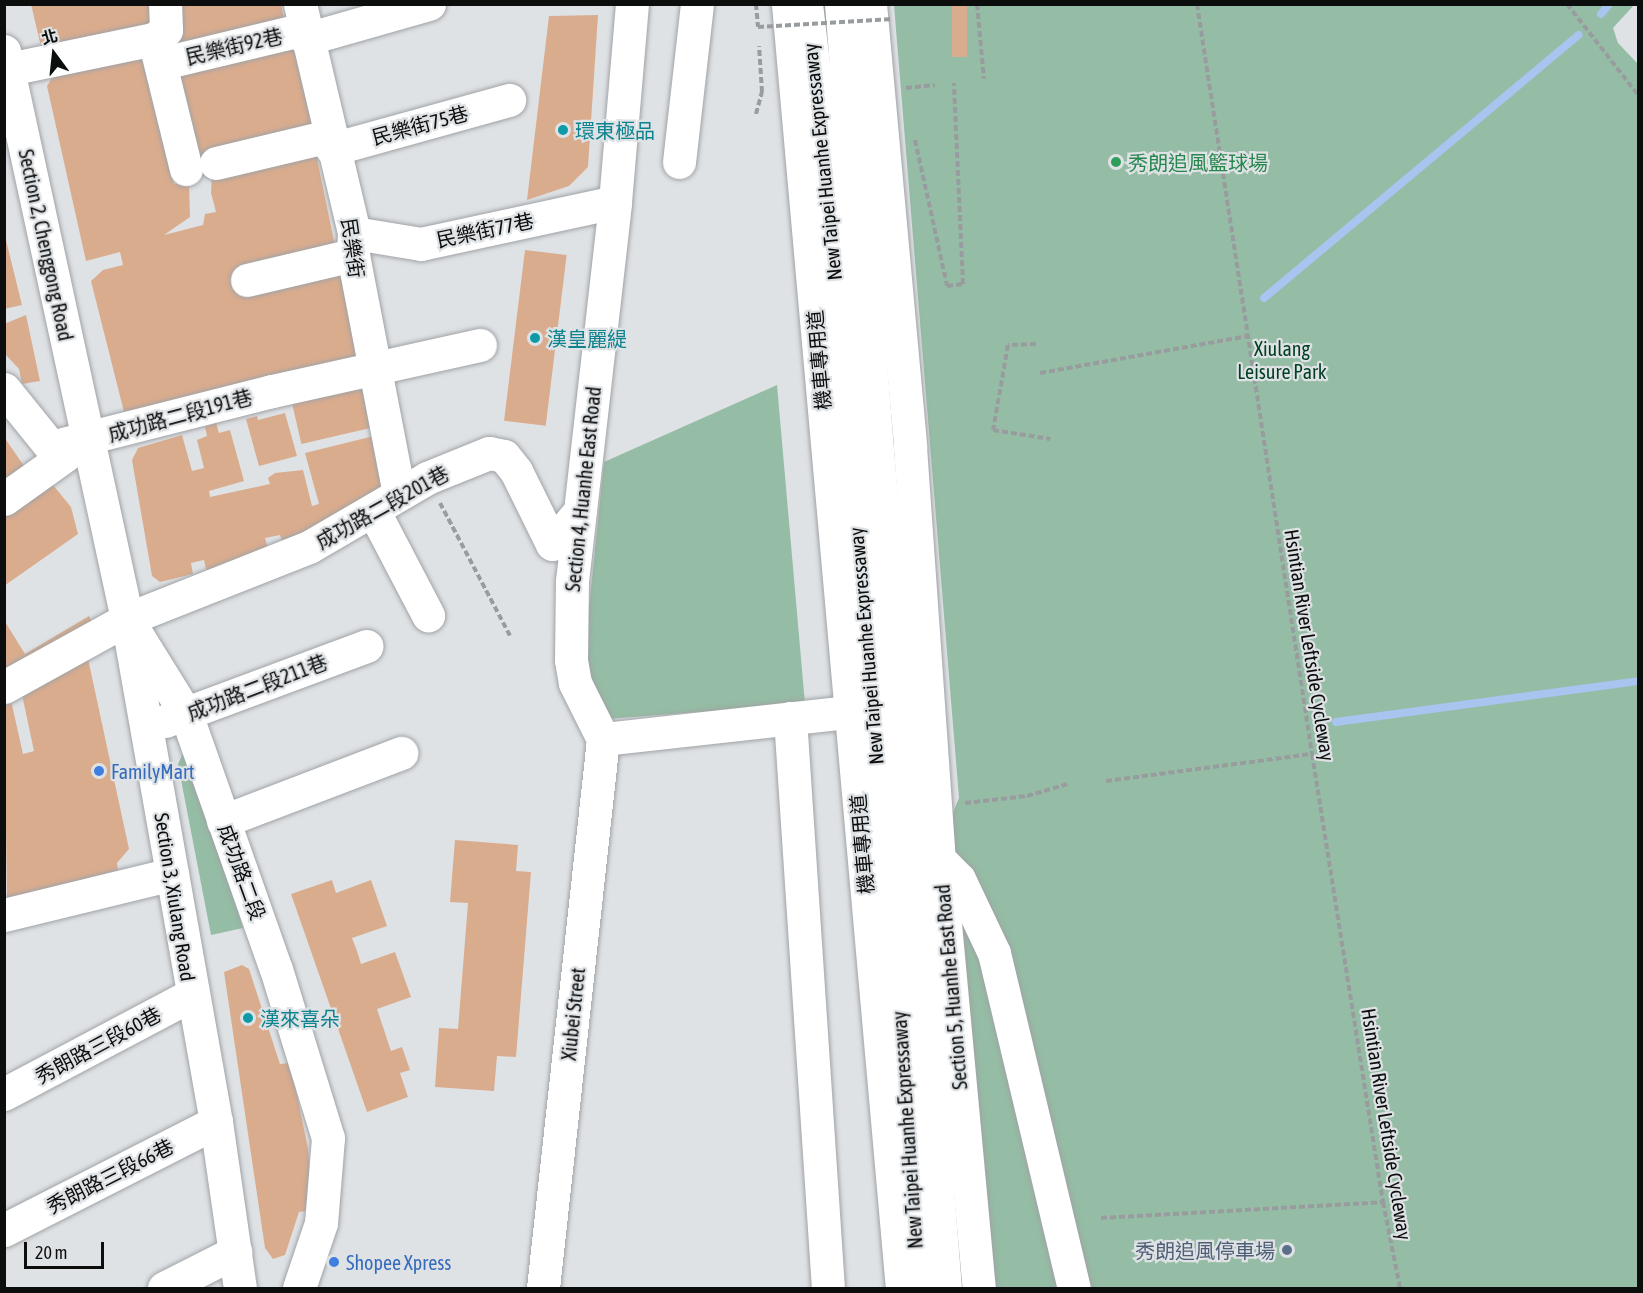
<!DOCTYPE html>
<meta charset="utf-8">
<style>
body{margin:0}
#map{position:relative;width:1643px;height:1293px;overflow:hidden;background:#dfe2e5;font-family:"Asap Condensed","Noto Sans TC",sans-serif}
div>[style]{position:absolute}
.green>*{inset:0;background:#95bca4}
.stream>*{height:8px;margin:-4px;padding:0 4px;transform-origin:4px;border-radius:4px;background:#a8c4ef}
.building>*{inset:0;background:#daac8e;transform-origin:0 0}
.path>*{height:4px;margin-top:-2px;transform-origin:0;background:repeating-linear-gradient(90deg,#999c9e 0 6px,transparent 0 9px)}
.roads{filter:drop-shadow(0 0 2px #a0a3a6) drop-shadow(0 0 2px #a0a3a6)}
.minor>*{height:33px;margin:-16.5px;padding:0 16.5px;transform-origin:16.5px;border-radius:16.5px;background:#fff}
.highway>*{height:33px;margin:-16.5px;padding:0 16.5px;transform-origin:16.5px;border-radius:16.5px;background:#fff}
.path-bridge>*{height:4px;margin-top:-2px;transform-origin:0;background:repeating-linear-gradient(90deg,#999c9e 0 6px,transparent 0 9px)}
.dots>*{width:16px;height:16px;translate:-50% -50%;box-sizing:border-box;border:3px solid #dfe2e5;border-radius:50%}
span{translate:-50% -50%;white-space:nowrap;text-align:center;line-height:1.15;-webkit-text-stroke:4.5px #dfe2e5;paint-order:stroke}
.street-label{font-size:20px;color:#0c0d0d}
.culture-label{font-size:20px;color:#0d838f}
.left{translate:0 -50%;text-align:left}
.leisure-label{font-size:20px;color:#27864d}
.park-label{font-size:20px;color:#003f23}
.shop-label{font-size:20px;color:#366cbe}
.service-label{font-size:20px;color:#4e5e75}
.right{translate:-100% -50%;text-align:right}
.frame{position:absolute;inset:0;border:6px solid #0c0d0d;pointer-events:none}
.north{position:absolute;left:24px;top:24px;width:60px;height:60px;-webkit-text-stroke:4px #dfe2e5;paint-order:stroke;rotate:345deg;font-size:16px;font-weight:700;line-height:24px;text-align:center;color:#0c0d0d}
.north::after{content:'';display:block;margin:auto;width:21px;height:27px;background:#0c0d0d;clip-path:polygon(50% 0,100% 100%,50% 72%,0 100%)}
.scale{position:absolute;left:24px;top:1242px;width:80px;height:27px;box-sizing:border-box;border:3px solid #0c0d0d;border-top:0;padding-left:8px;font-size:18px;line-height:21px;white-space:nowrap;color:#0c0d0d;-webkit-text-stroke:4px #dfe2e5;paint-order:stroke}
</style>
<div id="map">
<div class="green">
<i style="clip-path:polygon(894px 5px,1634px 5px,1613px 28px,1618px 43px,1638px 64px,1638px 1288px,990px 1288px,952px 815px,959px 798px)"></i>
<i style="clip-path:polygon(777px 385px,805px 704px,607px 719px,584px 656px,604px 462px)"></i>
<i style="clip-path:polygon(183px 753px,191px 759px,243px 928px,211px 935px,178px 764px)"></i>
</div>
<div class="stream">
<i style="left:1601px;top:14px;width:13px;rotate:-51deg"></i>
<i style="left:1264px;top:298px;width:410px;rotate:-39.9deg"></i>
<i style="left:1336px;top:722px;width:305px;rotate:-7.7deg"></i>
</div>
<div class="building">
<i style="clip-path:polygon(31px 4px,151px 4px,155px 22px,41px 47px)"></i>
<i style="clip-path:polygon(176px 4px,281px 4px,285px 25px,194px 46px,175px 40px)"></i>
<i style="left:952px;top:4px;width:15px;height:53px"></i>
<i style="clip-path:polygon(598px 15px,588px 167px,569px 186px,527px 200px,549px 16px)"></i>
<i style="clip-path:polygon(294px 46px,313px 131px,191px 159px,172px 78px,206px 70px,205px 65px)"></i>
<i style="clip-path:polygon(145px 52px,174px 184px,189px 182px,190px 217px,164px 235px,203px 225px,205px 214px,216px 212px,211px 193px,212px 173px,315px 149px,359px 362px,124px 412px,91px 281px,103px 270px,123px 265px,120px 252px,86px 261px,47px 86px,57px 70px)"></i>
<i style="clip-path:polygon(4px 232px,22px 305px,4px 309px)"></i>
<i style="left:525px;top:250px;width:42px;height:172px;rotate:7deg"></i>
<i style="clip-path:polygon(26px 315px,40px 381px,22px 384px,19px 369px,4px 353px,4px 324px)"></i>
<i style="left:361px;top:382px;width:47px;height:72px;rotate:77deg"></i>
<i style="clip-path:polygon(285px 413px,297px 456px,259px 466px,246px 419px,257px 416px,258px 420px)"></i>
<i style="clip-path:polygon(216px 423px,219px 433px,230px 430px,244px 481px,209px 491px,210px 497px,270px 484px,268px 478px,275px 473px,303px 470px,312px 506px,319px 504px,305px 453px,378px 435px,388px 483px,284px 547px,280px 535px,265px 538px,269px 552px,207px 574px,204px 560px,191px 563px,193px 574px,160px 582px,152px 576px,132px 460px,138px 448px,182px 435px,192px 471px,204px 468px,197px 440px,207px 436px,205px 427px)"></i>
<i style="clip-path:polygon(4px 437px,29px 473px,4px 489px)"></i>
<i style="clip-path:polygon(53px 485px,71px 507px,78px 534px,4px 586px,4px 515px)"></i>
<i style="clip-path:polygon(89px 616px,94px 627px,4px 675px,4px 620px,25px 654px)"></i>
<i style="clip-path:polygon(87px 654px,129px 849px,117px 863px,118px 870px,7px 900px,4px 699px,10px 696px,23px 754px,34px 751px,21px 690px)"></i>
<i style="clip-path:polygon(455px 840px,518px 845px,516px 871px,531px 872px,516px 1057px,497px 1056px,494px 1091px,435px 1087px,439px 1028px,458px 1029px,468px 903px,450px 902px)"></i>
<i style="clip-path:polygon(332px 880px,336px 893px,371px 880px,387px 926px,352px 938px,357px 951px,361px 964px,395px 952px,411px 997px,377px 1009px,391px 1051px,402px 1047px,410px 1070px,400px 1073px,408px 1097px,367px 1112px,291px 894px)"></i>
<i style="clip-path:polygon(242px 965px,249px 969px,280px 1064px,290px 1063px,308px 1148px,313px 1210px,299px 1212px,285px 1255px,273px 1259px,265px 1248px,224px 972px)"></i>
</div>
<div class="path">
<i style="left:977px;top:4px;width:75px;rotate:84.7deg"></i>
<i style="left:1197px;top:4px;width:759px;rotate:81.28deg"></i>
<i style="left:1312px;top:754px;width:454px;rotate:81deg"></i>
<i style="left:1383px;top:1202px;width:88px;rotate:78.8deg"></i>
<i style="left:1567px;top:4px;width:115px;rotate:52deg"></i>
<i style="left:906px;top:88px;width:29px;rotate:-6deg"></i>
<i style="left:756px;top:114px;width:23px;rotate:-75deg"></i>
<i style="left:762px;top:92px;width:46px;rotate:-93.7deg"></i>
<i style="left:915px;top:140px;width:149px;rotate:77.6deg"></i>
<i style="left:947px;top:286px;width:16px;rotate:-7deg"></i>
<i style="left:963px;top:284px;width:201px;rotate:-92.6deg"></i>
<i style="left:1036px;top:344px;width:28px;rotate:178deg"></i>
<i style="left:1008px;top:345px;width:86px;rotate:100deg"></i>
<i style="left:993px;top:430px;width:58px;rotate:9deg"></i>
<i style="left:1040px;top:373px;width:210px;rotate:-10.1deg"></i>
<i style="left:440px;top:503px;width:150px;rotate:62.2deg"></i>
<i style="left:1106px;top:781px;width:208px;rotate:-7.5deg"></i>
<i style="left:965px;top:803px;width:62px;rotate:-6.4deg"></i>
<i style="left:1027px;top:796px;width:43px;rotate:-16.3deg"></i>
<i style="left:1101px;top:1218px;width:282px;rotate:-3.2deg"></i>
</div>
<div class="roads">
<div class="minor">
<i style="left:300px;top:4px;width:235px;rotate:76.7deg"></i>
<i style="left:354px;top:233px;width:22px;rotate:93deg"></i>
<i style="left:353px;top:255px;width:242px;rotate:79.1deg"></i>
<i style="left:788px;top:4px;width:1289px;rotate:84.93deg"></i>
<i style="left:870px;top:4px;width:445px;rotate:84.8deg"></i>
<i style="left:910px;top:447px;width:413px;rotate:86deg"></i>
<i style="left:939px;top:859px;width:431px;rotate:84.7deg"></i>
<i style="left:154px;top:39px;width:15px;rotate:-37deg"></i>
<i style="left:166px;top:30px;width:26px;rotate:-92deg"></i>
<i style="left:306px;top:39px;width:128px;rotate:-15.9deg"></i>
<i style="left:4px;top:51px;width:581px;rotate:77.78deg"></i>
<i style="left:127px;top:619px;width:511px;rotate:79.97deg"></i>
<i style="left:216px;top:1122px;width:168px;rotate:81.8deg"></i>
<i style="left:163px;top:63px;width:146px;rotate:-13.5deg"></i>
<i style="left:4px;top:70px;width:153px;rotate:-11.7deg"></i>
<i style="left:154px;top:39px;width:134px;rotate:76.2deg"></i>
<i style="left:332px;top:149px;width:184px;rotate:-15.5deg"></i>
<i style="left:679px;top:162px;width:159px;rotate:-83.5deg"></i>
<i style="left:216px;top:163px;width:116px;rotate:-13.4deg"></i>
<i style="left:354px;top:233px;width:68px;rotate:9.3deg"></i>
<i style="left:421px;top:244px;width:198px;rotate:-12.2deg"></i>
<i style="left:247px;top:280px;width:109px;rotate:-13.3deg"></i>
<i style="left:4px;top:389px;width:75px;rotate:51deg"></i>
<i style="left:51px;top:447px;width:228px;rotate:-14.2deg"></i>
<i style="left:272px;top:391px;width:213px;rotate:-12.5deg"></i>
<i style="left:4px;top:499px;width:98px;rotate:-35.5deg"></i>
<i style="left:373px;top:510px;width:119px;rotate:62.4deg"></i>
<i style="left:137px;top:635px;width:93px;rotate:58.2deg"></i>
<i style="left:186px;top:714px;width:270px;rotate:70.6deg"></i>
<i style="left:276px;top:969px;width:177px;rotate:72.9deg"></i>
<i style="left:328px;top:1138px;width:85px;rotate:94.7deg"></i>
<i style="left:321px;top:1223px;width:69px;rotate:108.7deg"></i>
<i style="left:4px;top:687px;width:141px;rotate:-28.9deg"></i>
<i style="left:127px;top:619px;width:196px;rotate:-21.6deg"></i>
<i style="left:309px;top:547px;width:137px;rotate:-30.3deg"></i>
<i style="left:427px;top:478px;width:67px;rotate:-22deg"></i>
<i style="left:489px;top:453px;width:15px;rotate:11deg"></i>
<i style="left:504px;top:456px;width:19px;rotate:51deg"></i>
<i style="left:516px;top:471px;width:81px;rotate:63.7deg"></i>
<i style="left:552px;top:544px;width:43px;rotate:-49.7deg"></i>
<i style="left:790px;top:718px;width:571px;rotate:86.19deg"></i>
<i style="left:165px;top:721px;width:215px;rotate:-20.4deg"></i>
<i style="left:603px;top:739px;width:63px;rotate:-116.6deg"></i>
<i style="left:575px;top:683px;width:23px;rotate:-100deg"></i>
<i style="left:571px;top:660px;width:79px;rotate:-89.3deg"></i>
<i style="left:572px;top:581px;width:381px;rotate:-83.5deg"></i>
<i style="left:615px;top:202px;width:199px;rotate:-85.1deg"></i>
<i style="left:603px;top:739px;width:272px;rotate:-6.3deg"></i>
<i style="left:223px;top:821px;width:191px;rotate:-20.9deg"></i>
<i style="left:939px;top:859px;width:28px;rotate:45deg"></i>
<i style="left:959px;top:879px;width:82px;rotate:64.7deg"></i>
<i style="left:994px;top:953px;width:344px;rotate:76.6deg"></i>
<i style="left:4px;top:915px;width:173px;rotate:-13.7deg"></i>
<i style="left:4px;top:1094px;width:212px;rotate:-27.9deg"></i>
<i style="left:4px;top:1230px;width:238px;rotate:-27deg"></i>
<i style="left:164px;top:1288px;width:80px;rotate:-26.9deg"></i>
<i style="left:543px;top:1288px;width:552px;rotate:-83.76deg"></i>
</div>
<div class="highway">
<i style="left:806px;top:4px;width:180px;rotate:83.3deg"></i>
<i style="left:827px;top:183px;width:1109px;rotate:85.24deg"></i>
<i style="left:841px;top:4px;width:1288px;rotate:85.37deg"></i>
</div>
</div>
<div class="path-bridge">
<i style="left:756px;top:4px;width:23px;rotate:85deg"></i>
<i style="left:758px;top:27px;width:135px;rotate:-3.4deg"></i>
</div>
<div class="dots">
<i style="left:563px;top:130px;background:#0f9aa8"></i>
<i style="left:1116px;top:162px;background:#2e9e5b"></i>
<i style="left:535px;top:338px;background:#0f9aa8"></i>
<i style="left:99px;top:771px;background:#3f7fe0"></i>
<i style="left:248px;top:1018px;background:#0f9aa8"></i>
<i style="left:1287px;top:1250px;background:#5c6f8a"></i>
<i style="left:334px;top:1262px;background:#3f7fe0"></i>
</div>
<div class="street-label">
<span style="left:234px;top:46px;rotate:-13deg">民樂街92巷</span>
<span style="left:420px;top:125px;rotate:-15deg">民樂街75巷</span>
<span style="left:822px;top:162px;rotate:-96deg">New Taipei Huanhe Expressaway</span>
<span style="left:485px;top:230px;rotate:-12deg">民樂街77巷</span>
<span style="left:46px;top:245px;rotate:78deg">Section 2, Chenggong Road</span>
<span style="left:353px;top:248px;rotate:82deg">民樂街</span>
<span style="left:819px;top:360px;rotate:-95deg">機車專用道</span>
<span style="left:180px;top:415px;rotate:-15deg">成功路二段191巷</span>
<span style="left:583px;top:489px;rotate:-84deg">Section 4, Huanhe East Road</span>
<span style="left:382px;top:507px;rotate:-29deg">成功路二段201巷</span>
<span style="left:1310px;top:645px;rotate:81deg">Hsintian River Leftside Cycleway</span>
<span style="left:866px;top:646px;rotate:-95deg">New Taipei Huanhe Expressaway</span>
<span style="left:257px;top:687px;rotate:-21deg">成功路二段211巷</span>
<span style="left:862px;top:844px;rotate:-95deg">機車專用道</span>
<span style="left:242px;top:872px;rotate:70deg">成功路二段</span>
<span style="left:175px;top:897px;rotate:81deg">Section 3, Xiulang Road</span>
<span style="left:951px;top:987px;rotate:-95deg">Section 5, Huanhe East Road</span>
<span style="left:573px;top:1014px;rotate:-84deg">Xiubei Street</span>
<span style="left:98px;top:1045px;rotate:-28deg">秀朗路三段60巷</span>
<span style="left:1387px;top:1124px;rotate:81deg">Hsintian River Leftside Cycleway</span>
<span style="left:907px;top:1130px;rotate:-94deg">New Taipei Huanhe Expressaway</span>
<span style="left:110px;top:1176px;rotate:-27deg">秀朗路三段66巷</span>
</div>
<div class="culture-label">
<span class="left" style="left:575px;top:130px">環東極品</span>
<span class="left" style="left:547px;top:338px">漢皇麗緹</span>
<span class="left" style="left:260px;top:1018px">漢來喜朵</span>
</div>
<div class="leisure-label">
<span class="left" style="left:1128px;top:162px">秀朗追風籃球場</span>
</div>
<div class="park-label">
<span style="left:1282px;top:360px">Xiulang<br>Leisure Park</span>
</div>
<div class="shop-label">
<span class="left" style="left:111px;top:771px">FamilyMart</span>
<span class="left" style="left:346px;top:1262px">Shopee Xpress</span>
</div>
<div class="service-label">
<span class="right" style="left:1275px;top:1250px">秀朗追風停車場</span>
</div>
<div class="frame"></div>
<div class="north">北</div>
<div class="scale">20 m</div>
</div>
